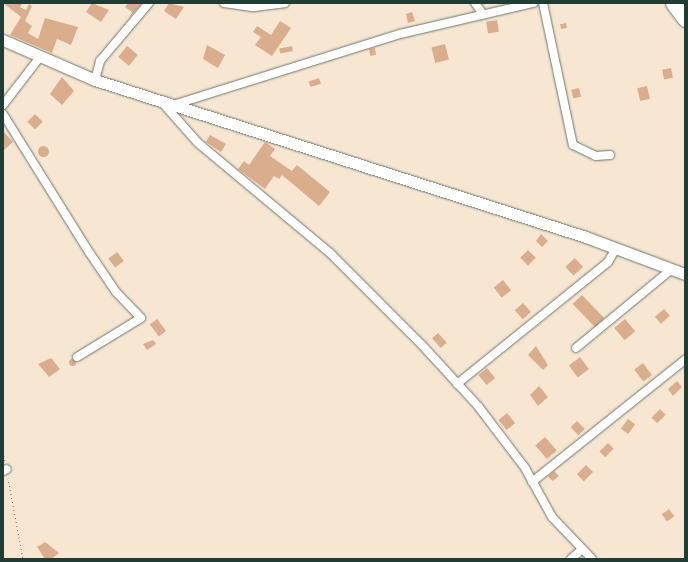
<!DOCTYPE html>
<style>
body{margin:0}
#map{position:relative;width:688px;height:562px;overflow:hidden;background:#f7e7d2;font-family:"IM FELL DW Pica",serif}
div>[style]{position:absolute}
.building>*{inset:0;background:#daad8c;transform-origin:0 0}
.round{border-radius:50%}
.path>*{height:1px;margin-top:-0.5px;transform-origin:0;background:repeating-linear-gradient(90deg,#6b786b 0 1px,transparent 0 4px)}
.roads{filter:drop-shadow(0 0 1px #6b786b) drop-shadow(0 0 1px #6b786b)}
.street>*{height:8px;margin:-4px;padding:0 4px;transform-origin:4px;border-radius:4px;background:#fff}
.secondary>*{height:11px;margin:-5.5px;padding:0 5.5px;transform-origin:5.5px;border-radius:5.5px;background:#fff}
.highway>*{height:15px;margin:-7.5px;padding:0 7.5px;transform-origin:7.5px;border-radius:7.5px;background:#fff}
span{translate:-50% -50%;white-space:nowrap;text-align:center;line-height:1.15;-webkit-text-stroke:3px #fbf7ec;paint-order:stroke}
.frame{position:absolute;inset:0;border:4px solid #1f3d34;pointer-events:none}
</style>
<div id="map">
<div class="building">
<i style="clip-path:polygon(3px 3px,22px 3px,20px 7px,26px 10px,29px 4px,32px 6px,25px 21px,32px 26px,28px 33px,38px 39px,45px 18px,78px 27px,71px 45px,57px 39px,52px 53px,10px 35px,21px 17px)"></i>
<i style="clip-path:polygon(92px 3px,109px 10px,101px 22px,86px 12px)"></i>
<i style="clip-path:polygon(128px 3px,141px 4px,130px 17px,132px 12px,125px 7px)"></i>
<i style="clip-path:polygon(169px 3px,184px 7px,176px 19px,164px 11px)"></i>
<i style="clip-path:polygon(412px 12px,415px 21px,408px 23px,406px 14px)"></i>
<i style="left:497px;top:20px;width:12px;height:11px;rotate:81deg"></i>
<i style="clip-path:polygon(280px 21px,291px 28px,272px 56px,255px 45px,261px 37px,253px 32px,257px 26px,271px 35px)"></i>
<i style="left:566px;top:23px;width:5px;height:6px;rotate:79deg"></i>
<i style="left:445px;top:44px;width:16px;height:14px;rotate:76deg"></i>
<i style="clip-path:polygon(207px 45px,225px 55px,218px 68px,203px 59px)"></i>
<i style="left:127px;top:46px;width:14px;height:14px;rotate:39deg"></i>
<i style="left:292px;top:46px;width:5px;height:13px;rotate:79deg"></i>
<i style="left:375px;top:48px;width:7px;height:6px;rotate:82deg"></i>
<i style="left:671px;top:68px;width:10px;height:9px;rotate:79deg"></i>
<i style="clip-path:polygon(62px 77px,74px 91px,62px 105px,50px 94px)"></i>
<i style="left:319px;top:78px;width:6px;height:11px;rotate:72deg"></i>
<i style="left:647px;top:86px;width:13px;height:10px;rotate:77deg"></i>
<i style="left:579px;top:88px;width:9px;height:8px;rotate:77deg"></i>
<i style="left:35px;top:114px;width:11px;height:11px;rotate:45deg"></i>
<i style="clip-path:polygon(3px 131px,13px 142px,3px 151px)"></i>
<i style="clip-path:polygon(210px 135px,226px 144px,221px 152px,206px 142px)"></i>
<i style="clip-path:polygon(265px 142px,275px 149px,270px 156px,292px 171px,297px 165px,330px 192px,319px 206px,282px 175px,279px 179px,274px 176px,265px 189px,238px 169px,244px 161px,249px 165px)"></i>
<i class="round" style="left:37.5px;top:145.5px;width:11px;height:11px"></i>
<i style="clip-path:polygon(541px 234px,548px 241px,542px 247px,536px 241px)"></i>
<i style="left:528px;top:250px;width:11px;height:11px;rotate:45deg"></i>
<i style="left:117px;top:252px;width:11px;height:11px;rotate:52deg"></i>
<i style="left:575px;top:258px;width:12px;height:13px;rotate:48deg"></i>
<i style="left:503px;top:280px;width:13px;height:12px;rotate:51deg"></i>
<i style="left:582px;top:295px;width:32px;height:13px;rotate:46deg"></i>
<i style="left:523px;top:303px;width:12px;height:11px;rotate:48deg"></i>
<i style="left:664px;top:309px;width:9px;height:12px;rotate:49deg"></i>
<i style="left:157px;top:319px;width:15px;height:9px;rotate:53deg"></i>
<i style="left:625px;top:319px;width:16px;height:14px;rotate:50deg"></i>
<i style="left:438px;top:333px;width:13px;height:8px;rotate:48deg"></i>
<i style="clip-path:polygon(153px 340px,156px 344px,147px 350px,143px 344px)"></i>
<i style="clip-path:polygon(536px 346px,548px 365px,543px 370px,528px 355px)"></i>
<i style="left:580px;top:357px;width:15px;height:14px;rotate:53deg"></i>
<i style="clip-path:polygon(51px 358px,60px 369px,49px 377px,38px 364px)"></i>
<i class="round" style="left:68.5px;top:358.5px;width:7px;height:7px"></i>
<i style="left:643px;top:363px;width:15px;height:11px;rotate:53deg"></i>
<i style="left:487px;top:368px;width:13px;height:11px;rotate:51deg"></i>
<i style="clip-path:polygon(677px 381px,682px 387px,673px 396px,668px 389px)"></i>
<i style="clip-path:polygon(539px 386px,548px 397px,538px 406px,530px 395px)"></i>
<i style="left:660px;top:409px;width:8px;height:12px;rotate:45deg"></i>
<i style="left:507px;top:413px;width:13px;height:11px;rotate:51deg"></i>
<i style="left:628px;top:419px;width:9px;height:12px;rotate:36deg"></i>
<i style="left:577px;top:421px;width:11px;height:9px;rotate:45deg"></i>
<i style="left:545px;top:437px;width:18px;height:13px;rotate:49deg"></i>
<i style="left:608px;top:443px;width:8px;height:12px;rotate:45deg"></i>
<i style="left:586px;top:465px;width:10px;height:13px;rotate:45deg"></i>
<i style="clip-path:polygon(554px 471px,559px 476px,553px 481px,548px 477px)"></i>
<i style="left:669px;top:509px;width:9px;height:9px;rotate:54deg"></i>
<i style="clip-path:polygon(45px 542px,59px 553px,51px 559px,45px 559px,37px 547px)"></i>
</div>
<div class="path">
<i style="left:3px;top:452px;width:9px;rotate:77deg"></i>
<i style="left:8px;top:478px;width:82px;rotate:79.5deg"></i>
</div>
<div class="roads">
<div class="street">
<i style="left:224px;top:3px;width:30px;rotate:8deg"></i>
<i style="left:254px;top:7px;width:31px;rotate:-7deg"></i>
<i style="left:475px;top:3px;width:14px;rotate:54deg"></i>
<i style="left:543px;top:3px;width:145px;rotate:78.1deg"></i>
<i style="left:573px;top:145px;width:25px;rotate:26deg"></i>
<i style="left:596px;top:156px;width:14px;rotate:-4deg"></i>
<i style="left:95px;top:80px;width:20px;rotate:-75deg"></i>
<i style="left:100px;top:61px;width:76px;rotate:-49.8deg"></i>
<i style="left:161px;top:101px;width:56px;rotate:48.6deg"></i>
<i style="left:198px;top:143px;width:172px;rotate:39.8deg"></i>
<i style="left:330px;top:253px;width:130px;rotate:45deg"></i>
<i style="left:422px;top:345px;width:83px;rotate:47.4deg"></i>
<i style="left:478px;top:406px;width:78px;rotate:52.8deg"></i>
<i style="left:525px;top:468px;width:56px;rotate:61.1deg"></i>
<i style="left:552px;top:517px;width:58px;rotate:46.4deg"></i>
<i style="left:3px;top:105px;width:61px;rotate:-52.4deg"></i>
<i style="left:173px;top:105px;width:238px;rotate:-17.4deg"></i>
<i style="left:400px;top:34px;width:137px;rotate:-13.1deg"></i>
<i style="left:3px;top:114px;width:163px;rotate:58.1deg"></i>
<i style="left:89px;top:252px;width:48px;rotate:56deg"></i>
<i style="left:116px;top:292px;width:36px;rotate:46deg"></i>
<i style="left:141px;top:318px;width:75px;rotate:148.6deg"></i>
<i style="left:576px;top:348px;width:124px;rotate:-39.5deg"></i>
<i style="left:457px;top:384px;width:194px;rotate:-38.9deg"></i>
<i style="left:608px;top:262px;width:16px;rotate:-60deg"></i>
<i style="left:3px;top:471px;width:4px;rotate:-27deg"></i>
<i style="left:532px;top:482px;width:196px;rotate:-38.6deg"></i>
<i style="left:571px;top:559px;width:15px;rotate:-42deg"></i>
</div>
<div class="secondary">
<i style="left:3px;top:40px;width:100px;rotate:23.5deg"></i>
<i style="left:95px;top:80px;width:515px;rotate:17.73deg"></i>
<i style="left:586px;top:237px;width:106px;rotate:20.5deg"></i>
</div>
<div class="highway">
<i style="left:673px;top:3px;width:20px;rotate:53deg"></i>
</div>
</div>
<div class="frame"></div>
</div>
